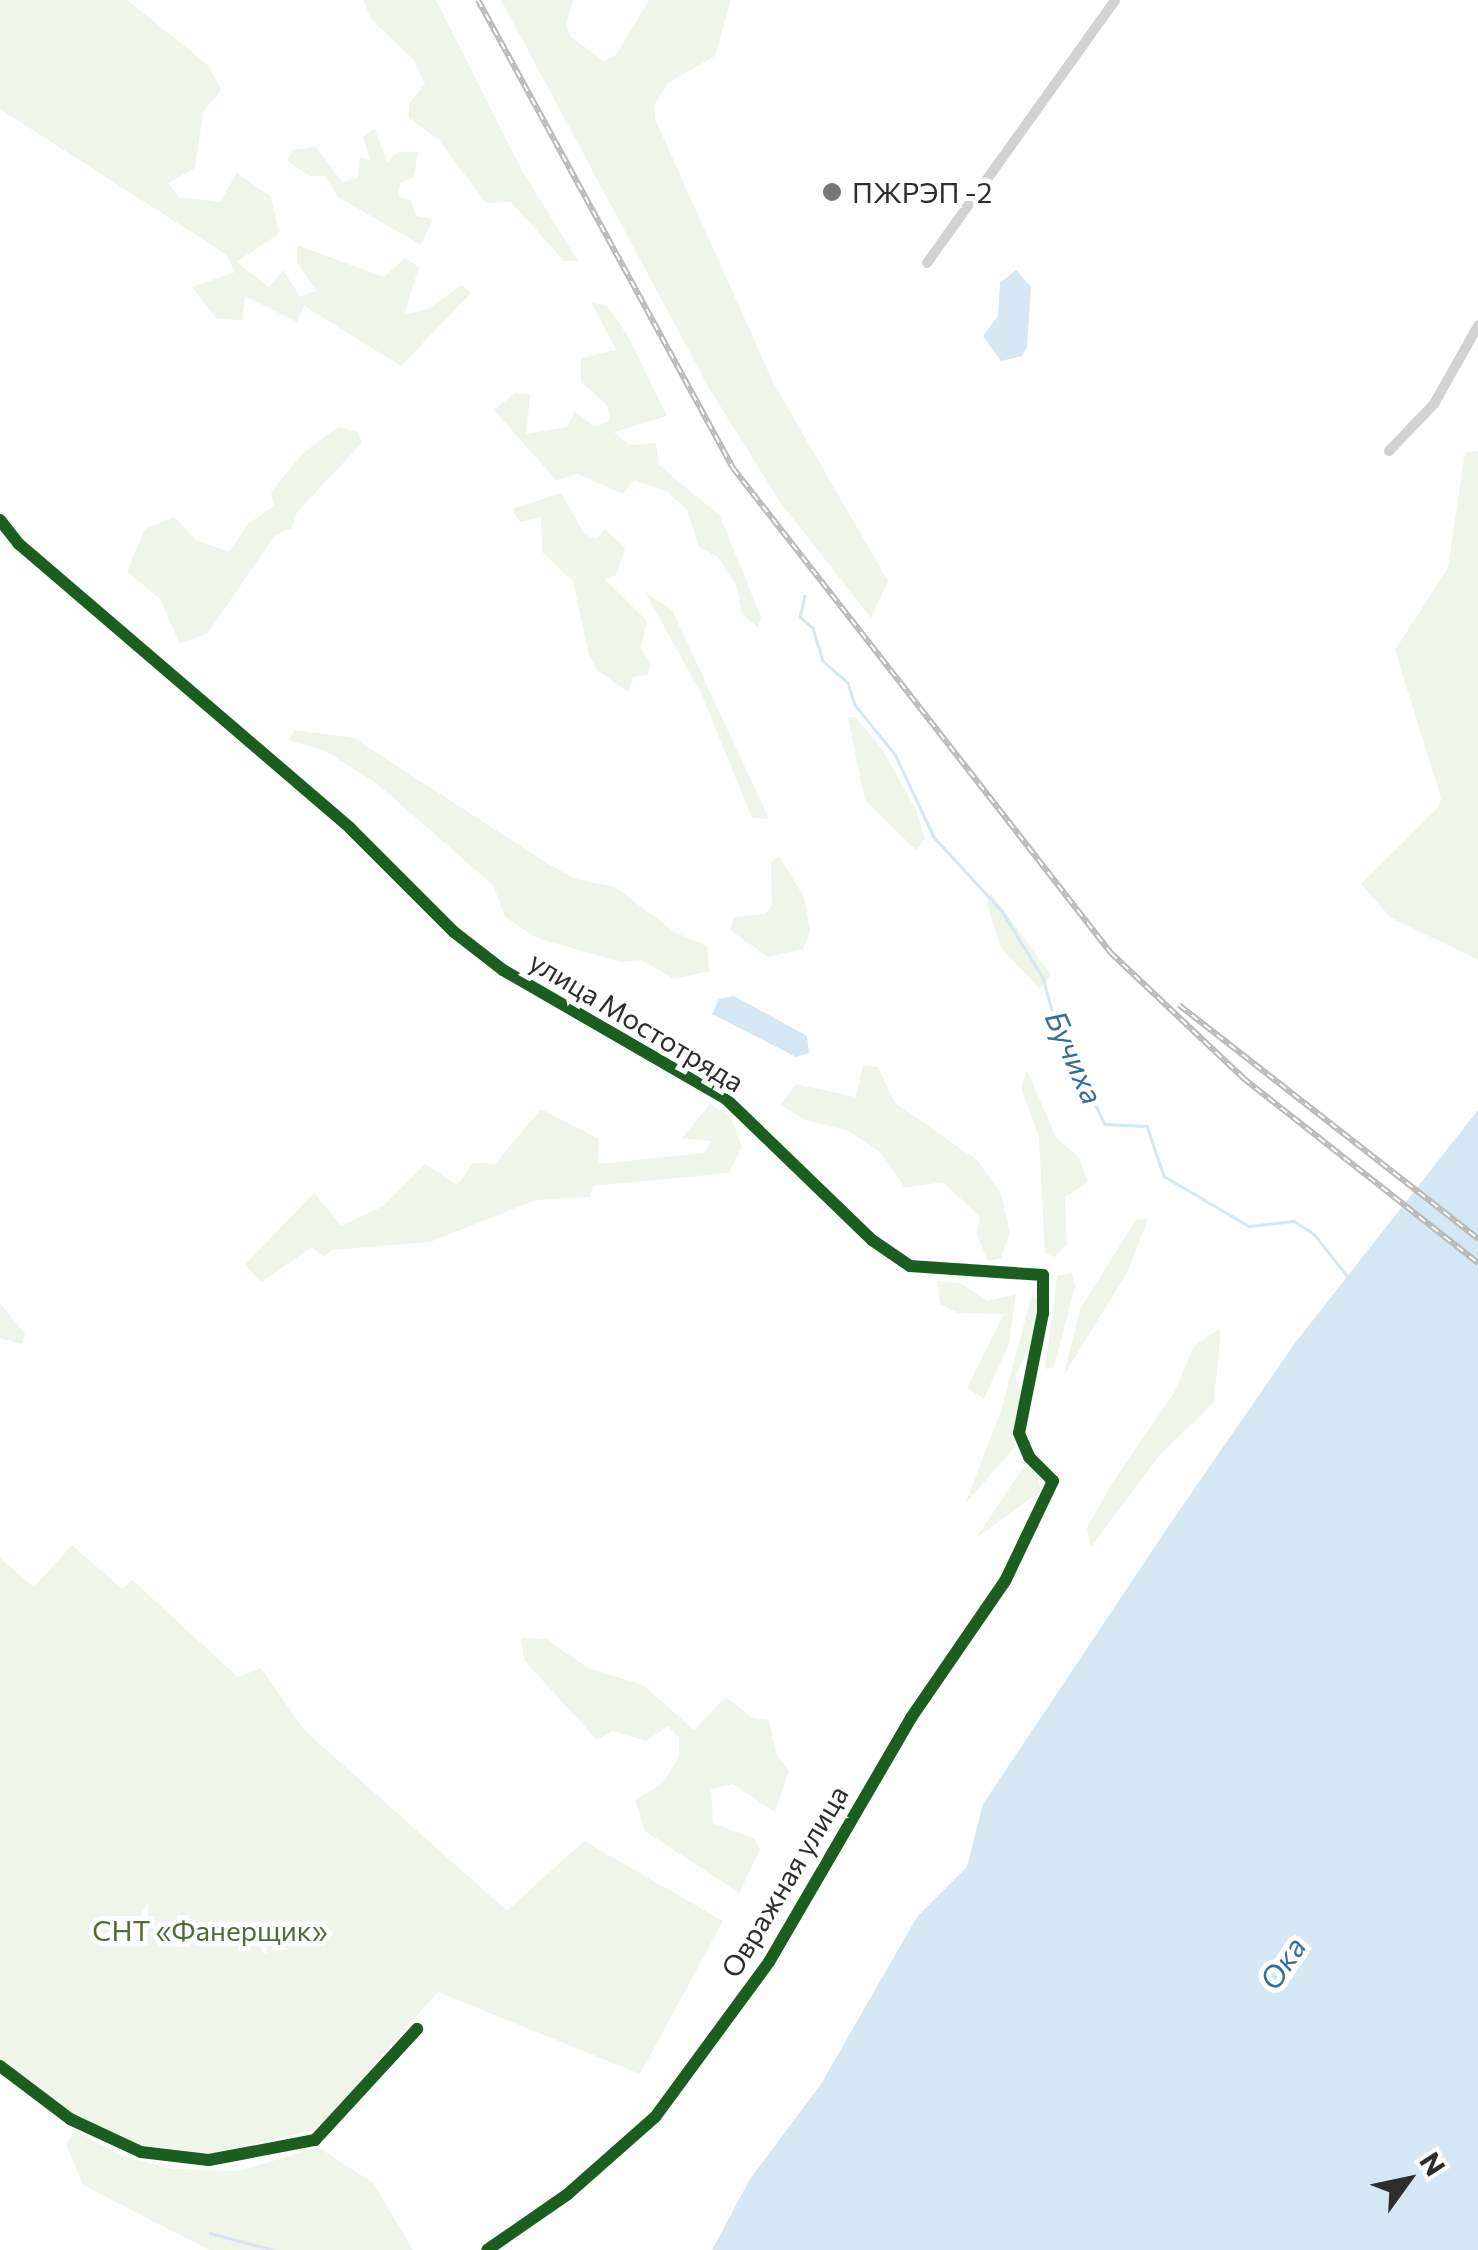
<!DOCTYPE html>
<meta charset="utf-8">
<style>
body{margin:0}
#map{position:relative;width:1478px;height:2250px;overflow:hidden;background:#fff;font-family:Commissioner,sans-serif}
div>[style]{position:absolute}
.green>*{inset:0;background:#f0f5ea}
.water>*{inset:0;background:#d5e7f2}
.stream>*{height:2.5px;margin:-1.25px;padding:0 1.25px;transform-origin:1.25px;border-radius:1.25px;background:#d5e7f2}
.street>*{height:10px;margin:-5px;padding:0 5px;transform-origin:5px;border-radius:5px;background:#d2d2d2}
.rail>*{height:6px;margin-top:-3px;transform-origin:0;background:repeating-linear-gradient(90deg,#fff 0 8px,#b9b9b9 0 16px);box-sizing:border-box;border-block:2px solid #b9b9b9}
.cycleway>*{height:12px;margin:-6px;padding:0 6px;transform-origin:6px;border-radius:6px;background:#1b5e20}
.dots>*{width:28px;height:28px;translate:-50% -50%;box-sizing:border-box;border:5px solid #fff;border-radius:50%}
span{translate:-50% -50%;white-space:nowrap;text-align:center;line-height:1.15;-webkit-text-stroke:10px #fff;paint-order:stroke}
.poi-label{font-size:28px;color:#2d2d2d}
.left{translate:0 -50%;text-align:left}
.street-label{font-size:28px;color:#2d2d2d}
.park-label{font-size:28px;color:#4f6b37}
.water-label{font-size:30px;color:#366e94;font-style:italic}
.north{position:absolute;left:1358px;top:2130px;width:100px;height:100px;-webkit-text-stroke:8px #fff;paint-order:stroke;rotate:57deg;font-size:28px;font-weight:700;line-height:40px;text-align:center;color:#2d2d2d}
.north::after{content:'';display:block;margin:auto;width:35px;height:45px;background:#2d2d2d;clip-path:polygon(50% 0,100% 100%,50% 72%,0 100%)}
</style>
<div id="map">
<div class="green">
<i style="clip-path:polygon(0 0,127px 0,209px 66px,221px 90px,203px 112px,195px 168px,168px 183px,179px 197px,220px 202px,237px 173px,271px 197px,279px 234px,236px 262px,269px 287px,283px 270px,300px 296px,317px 291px,297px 263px,297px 245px,384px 277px,405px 258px,419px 267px,404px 315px,428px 309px,462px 285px,471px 293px,401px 366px,304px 306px,297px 322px,245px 296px,242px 320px,217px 319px,192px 287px,235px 272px,227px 255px,0 109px)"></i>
<i style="clip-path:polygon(363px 0,436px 0,521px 169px,578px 261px,564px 261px,511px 202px,486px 203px,438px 139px,409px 118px,409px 103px,425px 84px,414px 60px,371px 19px)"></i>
<i style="clip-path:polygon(501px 0,573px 0,566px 26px,571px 37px,604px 61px,616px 55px,649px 0,731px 0,715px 56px,668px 83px,654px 105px,655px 119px,774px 384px,888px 581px,871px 618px,780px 502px,709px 388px)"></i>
<i style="clip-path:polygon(375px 129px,387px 162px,398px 152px,418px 152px,414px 177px,400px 183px,398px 196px,411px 201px,416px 216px,433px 219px,421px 245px,338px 197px,325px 176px,310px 176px,287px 161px,293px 150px,316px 147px,342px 182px,358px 178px,360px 157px,371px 161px,363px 137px)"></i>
<i style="clip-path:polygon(591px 302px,607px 306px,628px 336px,667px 416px,614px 432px,629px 445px,656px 443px,659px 465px,720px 516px,761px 617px,758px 627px,742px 614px,737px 587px,718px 557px,699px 547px,687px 510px,668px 492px,634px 480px,623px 494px,578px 474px,556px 480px,494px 410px,515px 393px,530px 395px,526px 434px,567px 427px,575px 411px,595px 427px,610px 420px,607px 405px,581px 382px,581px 358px,616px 350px)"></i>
<i style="clip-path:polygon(338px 427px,358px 432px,362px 443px,297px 512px,292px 528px,275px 535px,208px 633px,180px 644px,160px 599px,127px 571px,145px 529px,174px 517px,196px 540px,229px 552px,248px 524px,274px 506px,271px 492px,303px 453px)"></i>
<i style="clip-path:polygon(1478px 451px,1478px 960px,1390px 917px,1361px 884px,1438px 808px,1441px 798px,1395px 650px,1448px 568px,1465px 452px)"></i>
<i style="clip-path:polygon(561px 493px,585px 535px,597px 539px,605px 529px,625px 548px,616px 575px,605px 579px,647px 621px,641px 648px,651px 664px,647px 675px,633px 677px,628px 692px,598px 671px,589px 655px,573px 581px,542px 552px,541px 517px,520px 522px,512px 509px)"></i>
<i style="clip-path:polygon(645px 592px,672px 610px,769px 819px,752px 818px,701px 693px)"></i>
<i style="clip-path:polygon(855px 717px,882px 749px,916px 810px,925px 839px,916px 850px,865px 800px,848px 718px)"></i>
<i style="clip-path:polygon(294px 730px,354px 738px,548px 864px,576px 879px,615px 887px,676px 933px,707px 946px,709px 971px,674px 979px,641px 960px,621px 962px,537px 938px,505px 917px,493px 885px,376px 783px,325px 751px,289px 740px)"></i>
<i style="clip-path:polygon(779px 856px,804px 897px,810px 931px,803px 949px,768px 957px,730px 930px,734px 917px,765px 914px,772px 905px,771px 863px)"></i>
<i style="clip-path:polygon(991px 893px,1051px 975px,1040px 989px,1001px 948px,987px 904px)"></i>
<i style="clip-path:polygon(863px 1066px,878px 1067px,895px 1103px,977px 1160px,1001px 1194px,1010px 1232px,1001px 1258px,988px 1261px,977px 1235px,980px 1217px,943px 1182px,905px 1188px,881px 1153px,847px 1130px,808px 1121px,780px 1105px,796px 1084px,856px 1097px)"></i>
<i style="clip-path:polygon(1027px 1070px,1056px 1137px,1079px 1158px,1088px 1182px,1065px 1197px,1067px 1244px,1055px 1257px,1045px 1254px,1039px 1137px,1021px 1087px)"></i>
<i style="clip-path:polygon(710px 1104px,731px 1117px,742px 1147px,729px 1173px,593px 1186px,590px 1197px,536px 1200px,430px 1242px,332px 1250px,324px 1257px,312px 1247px,261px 1282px,245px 1265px,314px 1193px,342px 1226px,383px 1206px,425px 1164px,457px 1185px,473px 1163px,495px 1164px,541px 1109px,599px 1139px,598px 1164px,704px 1153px,712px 1141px,682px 1138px)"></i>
<i style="clip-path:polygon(1148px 1219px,1128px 1271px,1064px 1375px,1080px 1309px,1136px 1220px)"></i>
<i style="clip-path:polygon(1072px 1273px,1075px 1287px,1054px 1367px,1045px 1369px,1057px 1276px)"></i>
<i style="clip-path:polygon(937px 1281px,960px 1283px,987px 1301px,1016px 1294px,1009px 1344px,984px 1399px,967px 1388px,1004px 1314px,958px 1313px,940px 1304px)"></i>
<i style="clip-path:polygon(1032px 1294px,1039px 1303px,1034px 1338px,1015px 1377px,1021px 1391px,1014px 1448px,965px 1504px,1001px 1411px)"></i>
<i style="clip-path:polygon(0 1303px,25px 1334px,22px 1344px,0 1338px)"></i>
<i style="clip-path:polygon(1221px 1328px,1214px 1402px,1158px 1457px,1091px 1547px,1087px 1528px,1112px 1483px,1174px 1393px,1194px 1346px)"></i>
<i style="clip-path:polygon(1023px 1468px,1037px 1473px,1041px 1491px,976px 1538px)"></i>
<i style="clip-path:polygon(72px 1545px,122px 1589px,132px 1580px,238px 1677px,261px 1668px,304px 1730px,507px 1911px,584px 1841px,723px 1921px,640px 2074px,438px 1992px,317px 2129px,210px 2154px,140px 2144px,70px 2114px,0 2060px,0 1558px,34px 1587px)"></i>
<i style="clip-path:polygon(521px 1638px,546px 1639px,588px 1668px,643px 1685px,694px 1730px,726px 1697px,752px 1718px,769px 1720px,776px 1754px,789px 1771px,775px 1812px,733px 1784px,711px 1789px,713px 1823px,755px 1839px,760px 1850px,739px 1893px,645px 1831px,635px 1800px,663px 1783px,679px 1757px,679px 1738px,668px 1726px,646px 1741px,613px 1731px,597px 1740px,524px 1660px)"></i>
<i style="clip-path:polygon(75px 2130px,119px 2155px,172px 2169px,239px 2171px,318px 2147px,373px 2183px,413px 2250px,209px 2250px,83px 2185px,66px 2144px)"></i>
</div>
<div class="water">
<i style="clip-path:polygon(1016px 270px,1031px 287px,1027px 347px,1022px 356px,1001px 361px,983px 336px,998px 316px,1000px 283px)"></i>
<i style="clip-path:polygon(734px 996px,807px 1036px,809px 1053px,796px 1057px,712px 1014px,719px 999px)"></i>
<i style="clip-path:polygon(1478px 1110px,1478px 2250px,712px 2250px,750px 2179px,821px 2084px,917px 1917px,967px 1867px,983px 1804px,1172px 1521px,1295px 1343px)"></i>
</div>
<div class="stream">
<i style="left:805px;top:596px;width:22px;rotate:103deg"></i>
<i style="left:800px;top:617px;width:17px;rotate:40deg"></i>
<i style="left:813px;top:628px;width:34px;rotate:73deg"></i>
<i style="left:823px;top:661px;width:33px;rotate:41deg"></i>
<i style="left:848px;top:683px;width:23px;rotate:72deg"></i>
<i style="left:855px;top:705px;width:63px;rotate:50.8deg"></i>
<i style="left:895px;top:754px;width:92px;rotate:64.8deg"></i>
<i style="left:934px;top:837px;width:100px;rotate:47.4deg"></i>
<i style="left:1002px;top:911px;width:79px;rotate:58.5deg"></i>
<i style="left:1043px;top:978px;width:48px;rotate:74.2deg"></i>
<i style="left:1056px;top:1024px;width:111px;rotate:63.9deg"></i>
<i style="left:1105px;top:1124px;width:42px;rotate:2.7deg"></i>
<i style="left:1147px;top:1126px;width:53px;rotate:71.2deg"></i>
<i style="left:1164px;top:1176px;width:99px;rotate:30.5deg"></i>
<i style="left:1249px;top:1226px;width:45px;rotate:-6.3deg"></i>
<i style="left:1294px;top:1221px;width:24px;rotate:33deg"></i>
<i style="left:1314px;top:1234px;width:63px;rotate:51.5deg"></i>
<i style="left:210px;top:2233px;width:66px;rotate:14.9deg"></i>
</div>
<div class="street">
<i style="left:927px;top:263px;width:323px;rotate:-54.4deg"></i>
<i style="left:1389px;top:451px;width:65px;rotate:-46.2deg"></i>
<i style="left:1434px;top:404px;width:90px;rotate:-60.6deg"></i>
<i style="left:0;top:520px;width:31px;rotate:52deg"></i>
<i style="left:19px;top:544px;width:436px;rotate:40.6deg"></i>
<i style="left:350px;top:828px;width:147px;rotate:45deg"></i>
<i style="left:454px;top:932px;width:62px;rotate:37.8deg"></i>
<i style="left:503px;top:970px;width:256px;rotate:30deg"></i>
<i style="left:725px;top:1098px;width:204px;rotate:44deg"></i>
<i style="left:872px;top:1240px;width:46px;rotate:34.4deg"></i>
<i style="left:910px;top:1266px;width:133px;rotate:3.9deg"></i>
<i style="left:1043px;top:1275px;width:38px;rotate:90deg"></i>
<i style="left:1043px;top:1313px;width:122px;rotate:101.3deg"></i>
<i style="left:1019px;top:1433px;width:26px;rotate:67deg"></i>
<i style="left:1029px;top:1457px;width:34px;rotate:45deg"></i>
<i style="left:1053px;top:1481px;width:111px;rotate:115.6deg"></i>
<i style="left:1005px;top:1581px;width:166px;rotate:124.5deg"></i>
<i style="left:911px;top:1718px;width:282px;rotate:120.2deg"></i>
<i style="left:769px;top:1962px;width:192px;rotate:126.3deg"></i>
<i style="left:655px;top:2117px;width:116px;rotate:138.5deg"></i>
<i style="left:568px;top:2194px;width:98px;rotate:145.3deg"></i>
<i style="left:0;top:2066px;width:88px;rotate:37.1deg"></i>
<i style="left:70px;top:2119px;width:78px;rotate:24.9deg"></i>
<i style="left:141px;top:2152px;width:68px;rotate:6.7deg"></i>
<i style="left:209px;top:2160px;width:108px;rotate:-10.7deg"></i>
<i style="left:315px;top:2140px;width:151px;rotate:-47.4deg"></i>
</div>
<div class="rail">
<i style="left:478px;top:0;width:533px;rotate:61.42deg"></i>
<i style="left:733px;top:468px;width:615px;rotate:52.07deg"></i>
<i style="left:1111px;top:953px;width:182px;rotate:43.4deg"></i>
<i style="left:1243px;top:1078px;width:299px;rotate:38.2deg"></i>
<i style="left:1179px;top:1005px;width:380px;rotate:38deg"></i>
</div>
<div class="cycleway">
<i style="left:0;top:520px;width:31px;rotate:52deg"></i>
<i style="left:19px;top:544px;width:436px;rotate:40.6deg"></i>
<i style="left:350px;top:828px;width:147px;rotate:45deg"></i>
<i style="left:454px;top:932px;width:62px;rotate:37.8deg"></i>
<i style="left:503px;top:970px;width:256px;rotate:30deg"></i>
<i style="left:725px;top:1098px;width:204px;rotate:44deg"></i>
<i style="left:872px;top:1240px;width:46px;rotate:34.4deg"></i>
<i style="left:910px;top:1266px;width:133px;rotate:3.9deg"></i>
<i style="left:1043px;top:1275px;width:38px;rotate:90deg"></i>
<i style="left:1043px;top:1313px;width:122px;rotate:101.3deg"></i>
<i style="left:1019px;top:1433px;width:26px;rotate:67deg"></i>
<i style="left:1029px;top:1457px;width:34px;rotate:45deg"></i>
<i style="left:1053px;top:1481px;width:111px;rotate:115.6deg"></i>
<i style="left:1005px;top:1581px;width:166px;rotate:124.5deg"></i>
<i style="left:911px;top:1718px;width:282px;rotate:120.2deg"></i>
<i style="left:769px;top:1962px;width:192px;rotate:126.3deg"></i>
<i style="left:655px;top:2117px;width:116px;rotate:138.5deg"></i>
<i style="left:568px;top:2194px;width:98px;rotate:145.3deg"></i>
<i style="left:0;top:2066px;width:88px;rotate:37.1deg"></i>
<i style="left:70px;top:2119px;width:78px;rotate:24.9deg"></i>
<i style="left:141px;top:2152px;width:68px;rotate:6.7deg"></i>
<i style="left:209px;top:2160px;width:108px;rotate:-10.7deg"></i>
<i style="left:315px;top:2140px;width:151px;rotate:-47.4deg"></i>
</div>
<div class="dots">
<i style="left:832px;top:192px;background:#767676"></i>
</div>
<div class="poi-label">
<span class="left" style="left:852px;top:192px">ПЖРЭП -2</span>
</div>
<div class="street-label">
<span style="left:637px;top:1021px;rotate:31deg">улица Мостотряда</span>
<span style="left:784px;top:1881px;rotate:-59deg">Овражная улица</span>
</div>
<div class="park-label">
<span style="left:210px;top:1930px">СНТ «Фанерщик»</span>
</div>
<div class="water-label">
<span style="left:1075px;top:1057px;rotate:66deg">Бучиха</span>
<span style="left:1282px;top:1963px;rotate:-56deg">Ока</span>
</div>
<div class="north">N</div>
</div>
